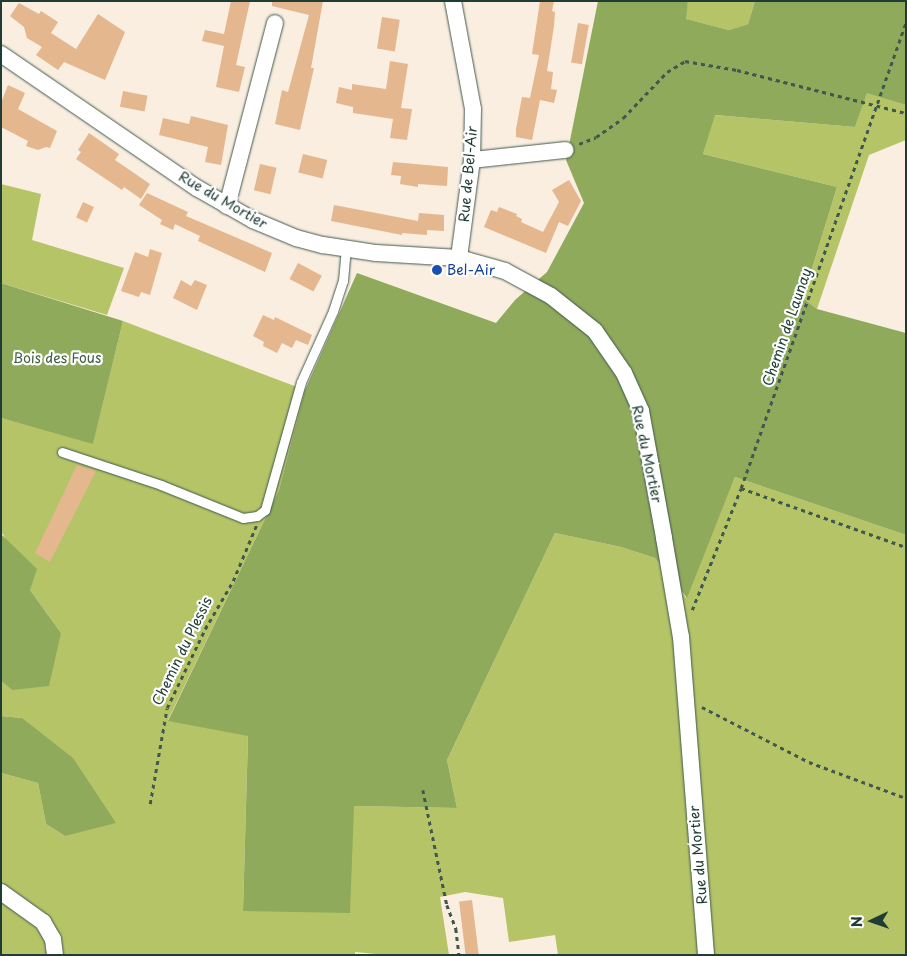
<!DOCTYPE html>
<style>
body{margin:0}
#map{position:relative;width:907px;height:956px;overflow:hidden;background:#f9eedf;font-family:"Playpen Sans",sans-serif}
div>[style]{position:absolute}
.green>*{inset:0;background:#b5c467}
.forest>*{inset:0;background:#90aa5c}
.building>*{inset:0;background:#e4b78f;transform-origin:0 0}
.path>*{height:2.5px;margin-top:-1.25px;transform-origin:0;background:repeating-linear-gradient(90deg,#40584e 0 4px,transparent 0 8px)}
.roads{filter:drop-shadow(0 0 1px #40584e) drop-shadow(0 0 1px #40584e)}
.service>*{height:9px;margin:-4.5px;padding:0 4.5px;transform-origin:4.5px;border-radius:4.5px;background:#fff}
.minor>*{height:16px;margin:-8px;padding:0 8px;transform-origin:8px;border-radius:8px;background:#fff}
.dots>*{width:14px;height:14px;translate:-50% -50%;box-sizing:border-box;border:2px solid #fff;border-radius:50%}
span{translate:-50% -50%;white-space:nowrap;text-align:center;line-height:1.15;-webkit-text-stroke:4.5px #fff;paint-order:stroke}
.street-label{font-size:14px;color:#1f3d34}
.transit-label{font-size:14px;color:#164399}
.left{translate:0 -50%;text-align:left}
.park-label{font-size:14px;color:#445f41}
.frame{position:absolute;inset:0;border:2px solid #1f3d34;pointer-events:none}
.north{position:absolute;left:847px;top:896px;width:50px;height:50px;-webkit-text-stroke:4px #fff;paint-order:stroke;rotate:267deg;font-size:14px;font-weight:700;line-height:20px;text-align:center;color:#1f3d34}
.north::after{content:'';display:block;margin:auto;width:18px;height:22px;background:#1f3d34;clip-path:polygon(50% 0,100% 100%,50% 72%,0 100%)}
</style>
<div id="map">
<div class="green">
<i style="clip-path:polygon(688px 1px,755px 1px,748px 24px,729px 30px,685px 19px)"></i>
<i style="clip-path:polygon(867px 92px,906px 105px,906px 140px,869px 155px,817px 309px,803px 298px,837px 187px,703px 154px,714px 115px,855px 127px)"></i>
<i style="clip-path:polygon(1px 184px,41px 194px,32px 240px,124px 268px,107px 315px,1px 283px)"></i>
<i style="clip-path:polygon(123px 321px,305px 390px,279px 490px,168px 720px,248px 735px,243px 910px,354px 806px,457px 808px,447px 760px,555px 533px,621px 547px,655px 558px,686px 598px,735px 477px,906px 535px,906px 955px,558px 955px,555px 935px,509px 942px,503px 898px,465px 892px,440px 897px,449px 955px,387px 955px,355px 952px,355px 955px,1px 955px,1px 773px,38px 783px,46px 824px,65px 836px,22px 718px,1px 716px,1px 681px,12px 690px,61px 633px,30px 590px,3px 534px,1px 534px,1px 418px,93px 443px)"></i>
</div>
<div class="forest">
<i style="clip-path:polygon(598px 1px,688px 1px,686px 19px,729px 30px,748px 24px,755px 1px,906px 1px,906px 105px,867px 93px,855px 127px,715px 115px,703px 154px,837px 187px,803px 298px,817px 309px,906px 333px,906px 535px,735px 477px,687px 598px,655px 558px,621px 547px,555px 533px,447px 760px,457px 808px,354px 806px,350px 913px,243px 911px,248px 736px,168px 721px,279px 490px,305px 390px,357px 273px,496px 323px,515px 300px,547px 272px,584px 203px,566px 160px)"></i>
<i style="clip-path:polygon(1px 283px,123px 321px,93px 444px,1px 418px)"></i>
<i style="clip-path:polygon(1px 534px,37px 569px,30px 590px,61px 633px,49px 686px,12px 690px,1px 681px)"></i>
<i style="clip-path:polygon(1px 716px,22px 718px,73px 758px,116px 823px,65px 836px,46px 824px,38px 783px,1px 773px)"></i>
</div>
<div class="building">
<i style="clip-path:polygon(231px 1px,250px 1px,236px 65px,245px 67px,239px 92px,216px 87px,224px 46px,202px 41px,205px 30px,224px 34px)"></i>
<i style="clip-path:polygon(272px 1px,323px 1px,311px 68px,314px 68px,300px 130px,275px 124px,282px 90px,288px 92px,309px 15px,272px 6px)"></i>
<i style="clip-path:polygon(540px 1px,554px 1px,552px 11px,555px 12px,554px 26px,547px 71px,553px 72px,551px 89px,557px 90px,554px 103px,540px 100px,532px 140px,516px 137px,516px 129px,522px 97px,530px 98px,539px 55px,532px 54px)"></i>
<i style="clip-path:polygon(19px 3px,39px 14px,41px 11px,58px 22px,51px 33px,76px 49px,98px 14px,125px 32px,105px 80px,64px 62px,58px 70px,36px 55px,42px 47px,27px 38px,24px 27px,10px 16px)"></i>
<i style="left:382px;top:17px;width:18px;height:32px;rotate:9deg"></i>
<i style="left:578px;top:23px;width:11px;height:40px;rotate:10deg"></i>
<i style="clip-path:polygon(390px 61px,408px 64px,401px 108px,412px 109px,407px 140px,390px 138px,393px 119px,353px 113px,353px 107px,336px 103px,339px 87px,352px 90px,352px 84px,386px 89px)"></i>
<i style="clip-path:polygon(8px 85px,25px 93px,18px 109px,57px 131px,50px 148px,46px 147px,38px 150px,26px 146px,28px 141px,1px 127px,1px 103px)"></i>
<i style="left:123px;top:91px;width:25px;height:16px;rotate:11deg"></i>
<i style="clip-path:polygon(191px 116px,228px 125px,221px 165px,205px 162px,208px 147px,159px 135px,163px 118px,189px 124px)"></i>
<i style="clip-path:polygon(89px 133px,119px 154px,115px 160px,150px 184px,141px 199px,124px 187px,122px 190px,76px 159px,81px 152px,78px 150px)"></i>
<i style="left:303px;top:154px;width:25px;height:19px;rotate:14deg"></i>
<i style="clip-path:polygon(393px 162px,448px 167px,447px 186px,418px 184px,418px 187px,400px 184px,401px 176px,391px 175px)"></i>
<i style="left:260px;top:164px;width:17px;height:27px;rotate:13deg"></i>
<i style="clip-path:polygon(569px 180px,581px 201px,568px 226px,559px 222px,546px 253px,484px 227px,491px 210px,497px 212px,499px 207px,517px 214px,516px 216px,522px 219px,521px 222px,543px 232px,559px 202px,552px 190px)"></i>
<i style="clip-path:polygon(147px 193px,188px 212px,186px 216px,272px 253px,265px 272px,198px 241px,200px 236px,175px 224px,173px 230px,160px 224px,162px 220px,139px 205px)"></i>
<i style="left:83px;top:202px;width:12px;height:17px;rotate:24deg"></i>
<i style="clip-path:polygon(334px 205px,418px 221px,419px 213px,444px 215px,444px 231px,427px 230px,427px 235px,402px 233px,402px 235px,331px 221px)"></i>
<i style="clip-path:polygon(150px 249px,162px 253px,150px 295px,141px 292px,139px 297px,121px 291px,135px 252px,148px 257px)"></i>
<i style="left:298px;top:263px;width:27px;height:18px;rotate:28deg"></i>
<i style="clip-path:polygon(181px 280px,191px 286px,195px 280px,207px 285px,197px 310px,173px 298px)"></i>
<i style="clip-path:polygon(263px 315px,274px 320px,275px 317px,312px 335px,308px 345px,296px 340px,292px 348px,282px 343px,277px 353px,263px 346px,264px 342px,253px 336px)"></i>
<i style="clip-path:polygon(77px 465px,96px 471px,50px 562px,35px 553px)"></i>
<i style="left:472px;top:900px;width:55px;height:13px;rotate:83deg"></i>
</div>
<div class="path">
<i style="left:579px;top:144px;width:18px;rotate:-22deg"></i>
<i style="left:596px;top:137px;width:33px;rotate:-35deg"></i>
<i style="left:623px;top:118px;width:64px;rotate:-46.3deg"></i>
<i style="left:667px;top:72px;width:21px;rotate:-31deg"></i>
<i style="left:685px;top:61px;width:53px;rotate:9.8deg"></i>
<i style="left:737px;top:70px;width:174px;rotate:14.3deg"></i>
<i style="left:741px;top:488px;width:175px;rotate:19.7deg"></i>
<i style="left:692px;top:610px;width:131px;rotate:-68.1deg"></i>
<i style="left:741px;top:488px;width:494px;rotate:-70.5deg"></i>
<i style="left:702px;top:707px;width:120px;rotate:27.2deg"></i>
<i style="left:809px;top:762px;width:103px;rotate:20.4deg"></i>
<i style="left:423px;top:790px;width:117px;rotate:78.2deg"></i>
<i style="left:447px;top:905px;width:26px;rotate:69deg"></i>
<i style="left:456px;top:929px;width:26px;rotate:83deg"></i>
<i style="left:150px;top:804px;width:97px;rotate:-80deg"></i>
<i style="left:167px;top:708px;width:88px;rotate:-64.3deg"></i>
<i style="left:205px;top:629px;width:56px;rotate:-59.7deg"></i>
<i style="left:233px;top:581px;width:60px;rotate:-67.3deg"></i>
</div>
<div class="roads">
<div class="service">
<i style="left:62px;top:452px;width:104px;rotate:18.4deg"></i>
<i style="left:161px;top:485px;width:88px;rotate:21.9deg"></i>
<i style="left:243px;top:518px;width:14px;rotate:-8deg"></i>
<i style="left:257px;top:516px;width:10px;rotate:-37deg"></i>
<i style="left:265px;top:510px;width:133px;rotate:-74.3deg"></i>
<i style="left:301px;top:382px;width:78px;rotate:-65.7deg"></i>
<i style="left:333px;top:311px;width:32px;rotate:-72deg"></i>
<i style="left:343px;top:281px;width:32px;rotate:-85deg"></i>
</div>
<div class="minor">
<i style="left:453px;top:1px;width:110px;rotate:79.5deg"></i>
<i style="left:473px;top:109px;width:51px;rotate:91.1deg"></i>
<i style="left:472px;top:160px;width:99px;rotate:97.6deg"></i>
<i style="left:1px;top:54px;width:237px;rotate:34.4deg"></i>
<i style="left:197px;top:188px;width:64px;rotate:29.7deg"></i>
<i style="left:253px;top:220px;width:47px;rotate:22.7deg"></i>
<i style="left:296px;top:238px;width:28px;rotate:15deg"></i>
<i style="left:323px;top:245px;width:54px;rotate:8.6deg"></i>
<i style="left:376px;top:253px;width:83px;rotate:3.4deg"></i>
<i style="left:459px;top:258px;width:48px;rotate:15.8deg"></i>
<i style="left:505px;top:271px;width:52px;rotate:28.5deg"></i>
<i style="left:551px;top:296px;width:56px;rotate:38.5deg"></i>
<i style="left:595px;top:331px;width:51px;rotate:55.4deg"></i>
<i style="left:624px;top:373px;width:42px;rotate:65.9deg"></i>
<i style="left:641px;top:411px;width:129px;rotate:79.7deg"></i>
<i style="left:664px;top:538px;width:100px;rotate:80.3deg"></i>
<i style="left:681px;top:637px;width:319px;rotate:85.5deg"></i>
<i style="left:472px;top:160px;width:94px;rotate:-6.1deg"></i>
<i style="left:227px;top:206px;width:189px;rotate:-75.3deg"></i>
<i style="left:1px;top:892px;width:52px;rotate:35.5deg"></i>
<i style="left:43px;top:922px;width:20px;rotate:60deg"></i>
<i style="left:53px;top:939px;width:16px;rotate:83deg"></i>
</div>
</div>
<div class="dots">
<i style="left:437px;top:270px;background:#1a4fb4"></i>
</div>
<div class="street-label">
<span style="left:468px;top:174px;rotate:-85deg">Rue de Bel-Air</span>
<span style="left:223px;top:200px;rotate:30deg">Rue du Mortier</span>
<span style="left:787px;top:327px;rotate:-71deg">Chemin de Launay</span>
<span style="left:647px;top:454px;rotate:78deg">Rue du Mortier</span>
<span style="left:182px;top:651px;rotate:-64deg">Chemin du Plessis</span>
<span style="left:698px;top:855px;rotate:-95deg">Rue du Mortier</span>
</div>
<div class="transit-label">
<span class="left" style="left:447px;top:270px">Bel-Air</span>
</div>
<div class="park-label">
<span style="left:57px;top:358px">Bois des Fous</span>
</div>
<div class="frame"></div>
<div class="north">N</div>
</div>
